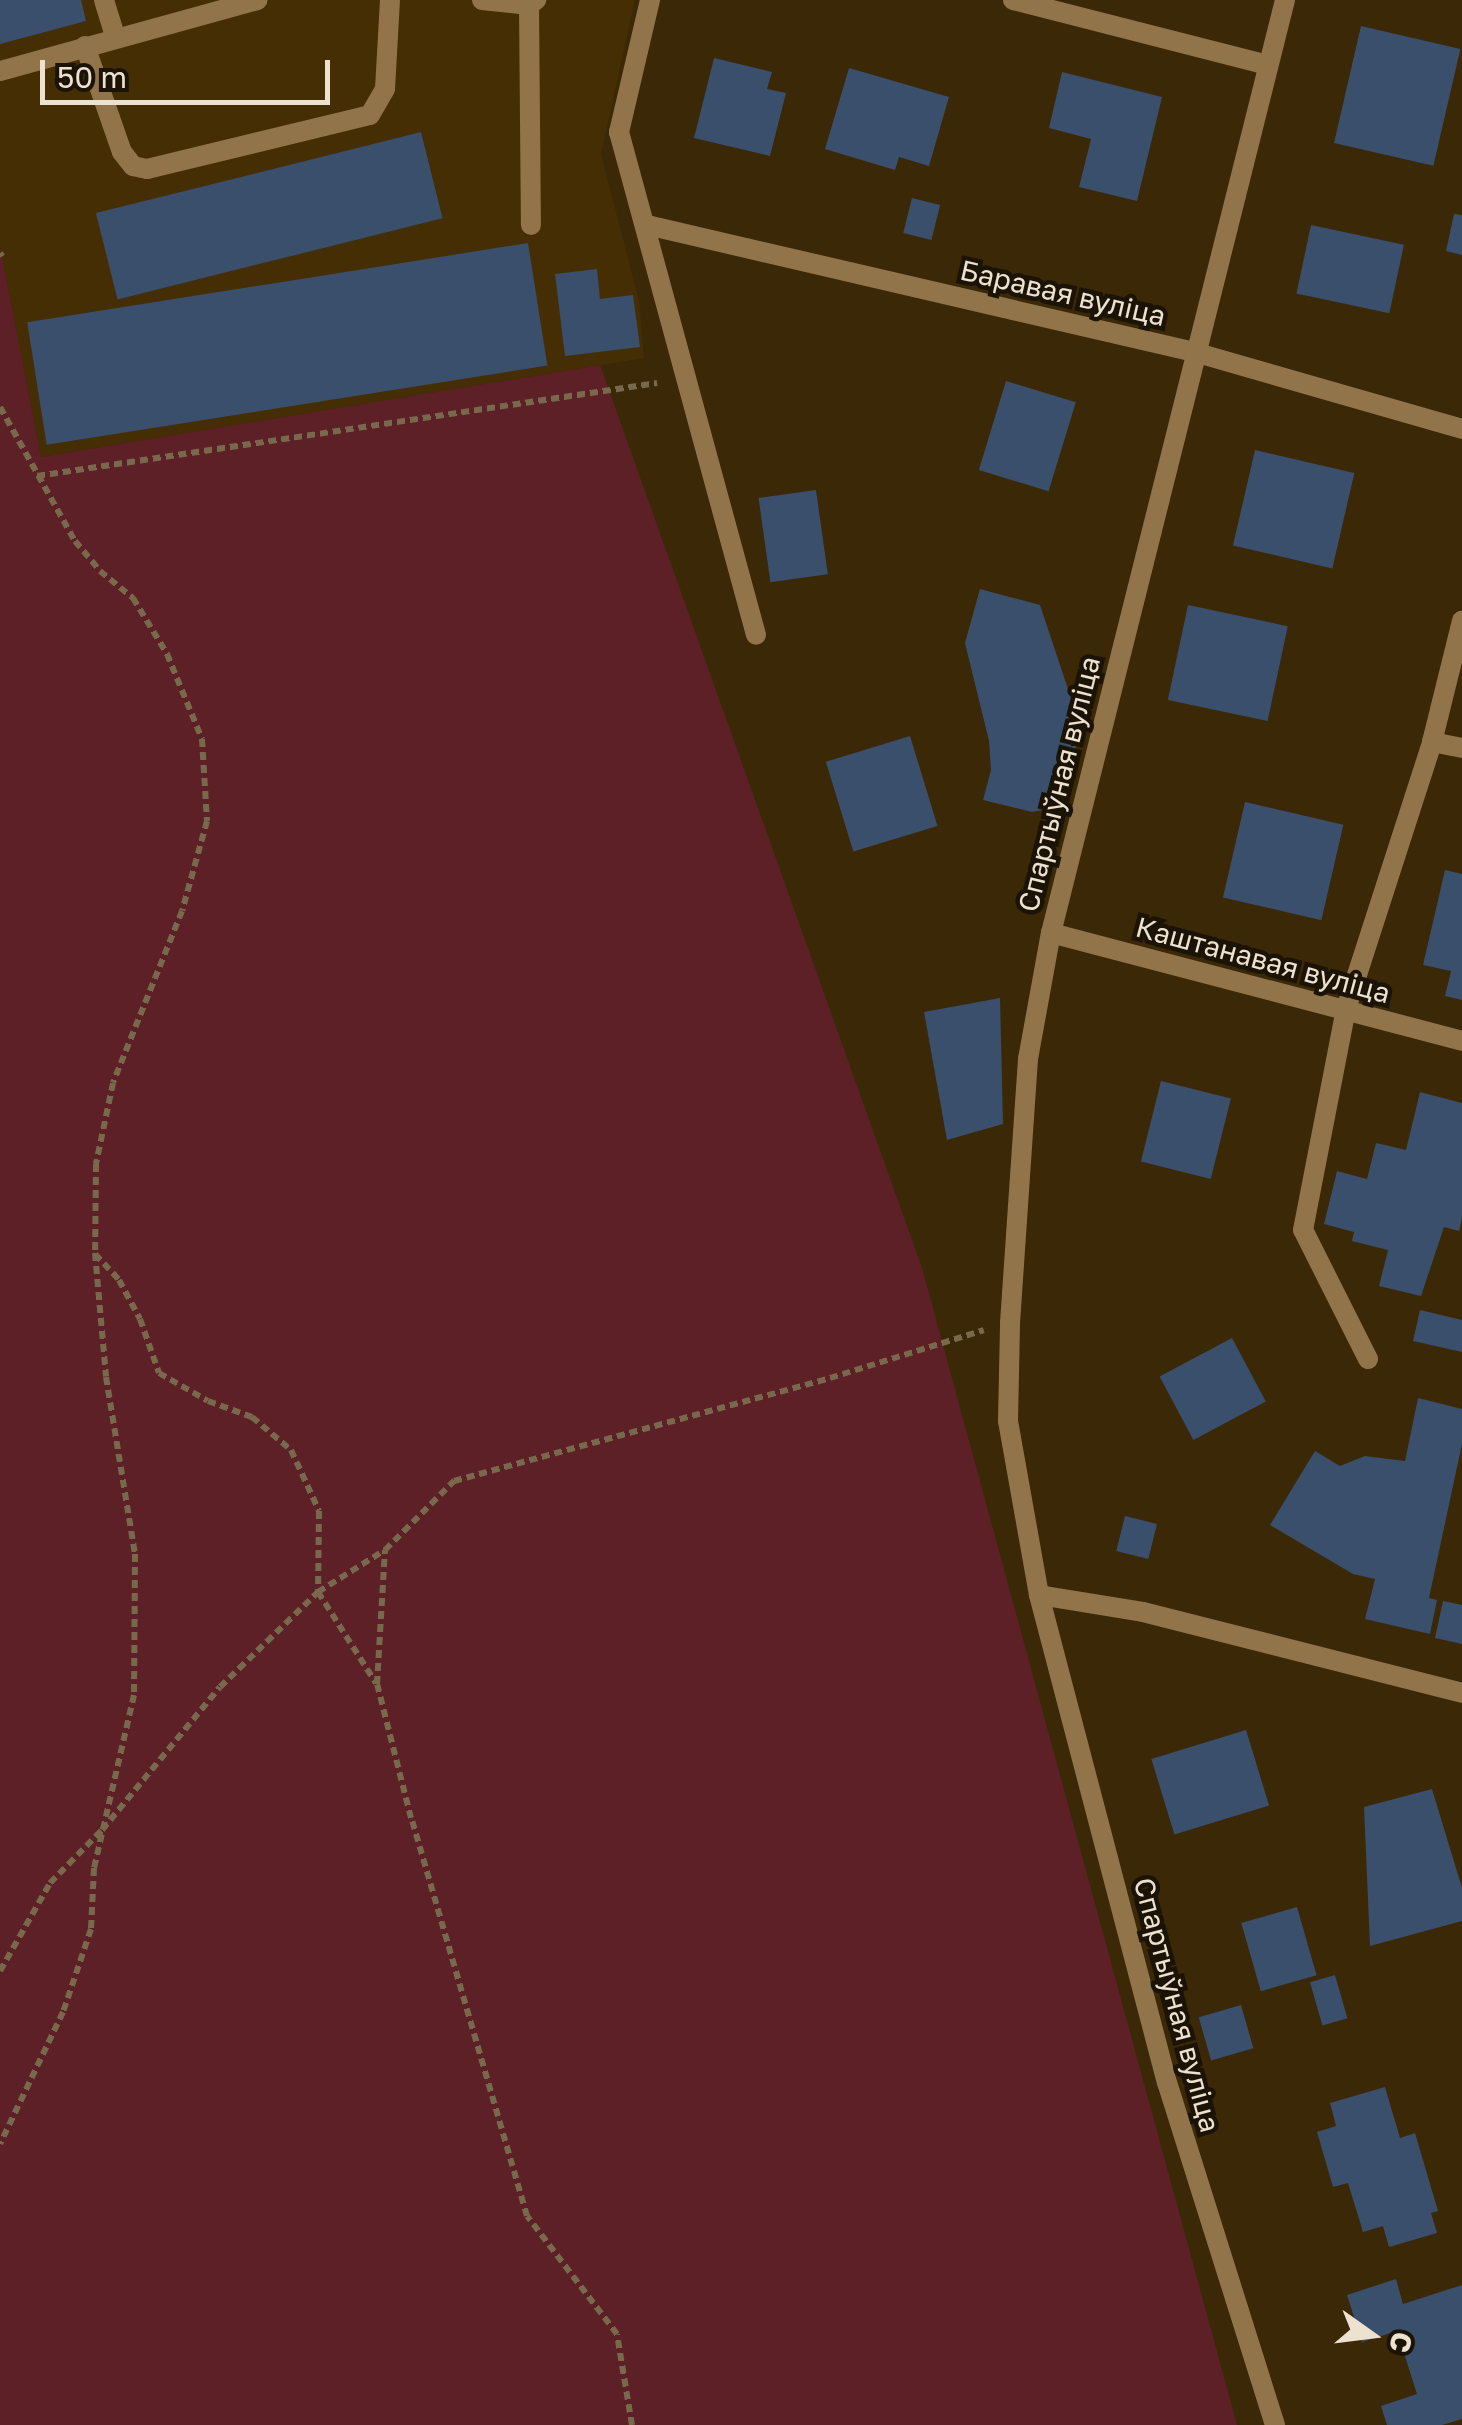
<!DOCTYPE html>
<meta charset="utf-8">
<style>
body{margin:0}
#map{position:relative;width:1462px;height:2425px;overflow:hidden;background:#3b2806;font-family:"Golos Text",sans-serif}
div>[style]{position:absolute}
.built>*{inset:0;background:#452e03}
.green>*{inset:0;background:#5c2026}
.building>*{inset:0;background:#3a4f6b;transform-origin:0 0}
.path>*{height:6px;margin-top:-3px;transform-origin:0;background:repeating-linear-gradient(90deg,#79694c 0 8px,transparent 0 13px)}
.service>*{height:20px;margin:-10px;padding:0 10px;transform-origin:10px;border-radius:10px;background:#91744a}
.minor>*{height:20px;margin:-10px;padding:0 10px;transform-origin:10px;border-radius:10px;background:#91744a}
.tertiary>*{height:20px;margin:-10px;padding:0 10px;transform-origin:10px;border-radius:10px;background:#91744a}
span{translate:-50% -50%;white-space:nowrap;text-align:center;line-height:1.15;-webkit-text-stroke:9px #1b1306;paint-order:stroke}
.street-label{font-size:28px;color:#ede1cf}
.north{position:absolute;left:1322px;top:2285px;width:100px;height:100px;-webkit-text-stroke:8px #1b1306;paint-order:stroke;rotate:104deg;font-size:28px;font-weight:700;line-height:40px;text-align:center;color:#ede1cf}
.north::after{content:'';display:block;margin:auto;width:35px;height:45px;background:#ede1cf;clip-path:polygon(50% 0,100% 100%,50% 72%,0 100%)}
.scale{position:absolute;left:40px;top:60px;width:290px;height:45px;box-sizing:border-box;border:5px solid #ede1cf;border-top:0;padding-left:12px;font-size:30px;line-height:35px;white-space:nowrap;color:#ede1cf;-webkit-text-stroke:8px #1b1306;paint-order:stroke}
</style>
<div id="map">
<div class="built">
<i style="clip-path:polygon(0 0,635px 0,601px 154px,639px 301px,644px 358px,41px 457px,0 246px)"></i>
</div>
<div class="green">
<i style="clip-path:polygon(0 246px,41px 457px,600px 365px,922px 1268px,1237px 2425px,0 2425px)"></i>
</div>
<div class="building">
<i style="clip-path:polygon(0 0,81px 0,86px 21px,0 44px)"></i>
<i style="left:1361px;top:26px;width:102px;height:120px;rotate:13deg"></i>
<i style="clip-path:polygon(714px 58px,772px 72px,767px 89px,786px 93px,770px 156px,694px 138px)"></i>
<i style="clip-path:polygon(849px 68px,949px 97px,929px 166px,899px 157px,895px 170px,825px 149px)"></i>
<i style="clip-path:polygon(1062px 72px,1162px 97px,1137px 201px,1079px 187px,1091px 139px,1049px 128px)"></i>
<i style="left:421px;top:132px;width:89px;height:335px;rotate:76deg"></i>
<i style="left:912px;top:198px;width:29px;height:36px;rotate:14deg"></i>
<i style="clip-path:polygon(1454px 214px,1462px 215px,1462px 255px,1446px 251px)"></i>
<i style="left:1311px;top:225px;width:95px;height:70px;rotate:12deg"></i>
<i style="left:528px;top:243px;width:124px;height:507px;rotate:81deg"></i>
<i style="clip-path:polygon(597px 269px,600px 299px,633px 295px,640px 347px,565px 356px,555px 274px)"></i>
<i style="left:1006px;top:381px;width:73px;height:93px;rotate:17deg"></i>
<i style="left:1255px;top:450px;width:102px;height:98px;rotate:13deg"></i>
<i style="left:816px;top:490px;width:85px;height:58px;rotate:82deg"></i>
<i style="clip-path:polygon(980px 589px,1040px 605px,1081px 728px,1061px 801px,1048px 809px,1032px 812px,983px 800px,991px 770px,989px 741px,965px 643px)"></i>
<i style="left:1188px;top:605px;width:102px;height:97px;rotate:12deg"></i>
<i style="left:910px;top:736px;width:94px;height:88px;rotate:73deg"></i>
<i style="left:1245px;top:802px;width:101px;height:98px;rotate:13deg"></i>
<i style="clip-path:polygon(1445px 870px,1462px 874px,1462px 1000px,1445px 996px,1451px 971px,1423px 965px)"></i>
<i style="clip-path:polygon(1000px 998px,1003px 1124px,947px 1140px,924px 1012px)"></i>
<i style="left:1161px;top:1081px;width:72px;height:83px;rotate:14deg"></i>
<i style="clip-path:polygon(1420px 1092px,1462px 1103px,1462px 1218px,1459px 1231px,1444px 1227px,1421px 1296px,1379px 1286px,1388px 1250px,1352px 1241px,1354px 1232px,1324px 1224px,1337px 1171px,1367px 1179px,1376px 1143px,1406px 1150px)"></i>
<i style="clip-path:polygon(1420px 1310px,1462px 1320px,1462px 1352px,1413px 1341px)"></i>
<i style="left:1232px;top:1338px;width:72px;height:82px;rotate:62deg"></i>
<i style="clip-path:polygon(1418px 1398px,1462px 1409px,1462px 1444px,1429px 1598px,1437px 1600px,1430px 1634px,1365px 1619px,1375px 1579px,1353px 1574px,1270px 1525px,1315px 1451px,1340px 1466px,1365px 1456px,1405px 1461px)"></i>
<i style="left:1125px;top:1516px;width:33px;height:36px;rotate:14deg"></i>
<i style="clip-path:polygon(1443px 1601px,1462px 1605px,1462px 1644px,1435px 1638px)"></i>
<i style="left:1246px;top:1730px;width:79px;height:99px;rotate:73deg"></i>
<i style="clip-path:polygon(1432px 1789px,1462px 1888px,1462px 1921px,1370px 1946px,1364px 1807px)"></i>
<i style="left:1297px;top:1907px;width:71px;height:58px;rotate:74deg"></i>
<i style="left:1335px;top:1975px;width:45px;height:26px;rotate:74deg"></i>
<i style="left:1241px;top:2005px;width:45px;height:44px;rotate:74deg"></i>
<i style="clip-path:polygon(1385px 2087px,1400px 2138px,1415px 2133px,1438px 2211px,1431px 2213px,1437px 2233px,1389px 2247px,1383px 2226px,1363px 2232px,1348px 2183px,1333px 2187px,1317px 2132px,1336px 2126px,1330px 2103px)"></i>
<i style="clip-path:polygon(1396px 2279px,1403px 2304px,1462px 2285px,1462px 2419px,1442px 2425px,1387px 2425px,1381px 2406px,1417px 2394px,1397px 2331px,1362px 2342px,1347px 2295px)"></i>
</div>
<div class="path">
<i style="left:0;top:253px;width:4px;rotate:56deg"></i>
<i style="left:0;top:407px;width:154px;rotate:60.8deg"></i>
<i style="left:75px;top:541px;width:39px;rotate:50deg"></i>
<i style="left:100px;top:571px;width:43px;rotate:39.3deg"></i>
<i style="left:133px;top:598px;width:66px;rotate:58.7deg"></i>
<i style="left:167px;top:654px;width:92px;rotate:67.6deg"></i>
<i style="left:202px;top:739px;width:82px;rotate:86.5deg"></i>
<i style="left:207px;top:821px;width:93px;rotate:105.5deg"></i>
<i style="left:182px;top:911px;width:185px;rotate:111.9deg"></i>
<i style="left:113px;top:1083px;width:83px;rotate:101.9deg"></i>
<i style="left:96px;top:1164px;width:89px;rotate:90.6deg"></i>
<i style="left:95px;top:1253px;width:124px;rotate:84.9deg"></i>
<i style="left:106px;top:1377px;width:179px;rotate:80.7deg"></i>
<i style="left:135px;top:1554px;width:141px;rotate:90.4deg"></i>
<i style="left:134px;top:1695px;width:178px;rotate:103deg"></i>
<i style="left:94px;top:1868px;width:61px;rotate:92.8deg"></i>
<i style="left:91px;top:1929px;width:88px;rotate:108.6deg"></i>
<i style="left:63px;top:2012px;width:146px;rotate:115.5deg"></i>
<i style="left:37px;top:476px;width:627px;rotate:-8.53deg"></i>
<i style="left:95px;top:1254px;width:35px;rotate:47deg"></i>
<i style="left:119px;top:1280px;width:44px;rotate:61.7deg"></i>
<i style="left:140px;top:1319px;width:57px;rotate:70.6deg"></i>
<i style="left:159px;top:1373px;width:56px;rotate:29.7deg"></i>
<i style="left:208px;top:1401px;width:47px;rotate:20deg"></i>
<i style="left:252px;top:1417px;width:51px;rotate:40.2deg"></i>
<i style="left:291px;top:1450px;width:67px;rotate:65.3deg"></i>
<i style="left:319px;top:1511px;width:81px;rotate:90.7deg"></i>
<i style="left:318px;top:1592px;width:108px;rotate:57.5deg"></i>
<i style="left:0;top:1971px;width:101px;rotate:-60.4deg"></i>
<i style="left:50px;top:1883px;width:74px;rotate:-45.5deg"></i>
<i style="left:102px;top:1830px;width:185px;rotate:-50.5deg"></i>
<i style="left:220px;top:1687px;width:136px;rotate:-44.1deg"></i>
<i style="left:318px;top:1592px;width:79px;rotate:-32.1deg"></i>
<i style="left:632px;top:2425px;width:92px;rotate:-99.4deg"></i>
<i style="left:617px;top:2334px;width:148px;rotate:-127.3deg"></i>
<i style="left:527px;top:2216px;width:415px;rotate:-106.2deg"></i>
<i style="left:411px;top:1818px;width:138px;rotate:-104.2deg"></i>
<i style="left:377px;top:1684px;width:134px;rotate:-86.6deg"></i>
<i style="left:385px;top:1550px;width:98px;rotate:-45deg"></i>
<i style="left:454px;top:1481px;width:390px;rotate:-15.3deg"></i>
<i style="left:830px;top:1378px;width:161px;rotate:-17.3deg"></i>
</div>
<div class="service">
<i style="left:104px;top:0;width:39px;rotate:73deg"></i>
<i style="left:482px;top:0;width:47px;rotate:6.1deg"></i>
<i style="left:529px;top:5px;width:9px;rotate:-36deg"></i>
<i style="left:650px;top:0;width:136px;rotate:103.2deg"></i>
<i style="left:619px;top:132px;width:521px;rotate:74.76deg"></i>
<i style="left:1013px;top:0;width:263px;rotate:14.3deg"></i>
<i style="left:529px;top:5px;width:220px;rotate:89.5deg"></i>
<i style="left:85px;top:46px;width:112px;rotate:70.8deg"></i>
<i style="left:122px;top:152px;width:18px;rotate:52deg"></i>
<i style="left:133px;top:166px;width:14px;rotate:12deg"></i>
<i style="left:147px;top:169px;width:229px;rotate:-13.6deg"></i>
<i style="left:370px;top:115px;width:30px;rotate:-60deg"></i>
<i style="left:385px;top:89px;width:89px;rotate:-86.8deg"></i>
<i style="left:0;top:71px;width:267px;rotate:-15.4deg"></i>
<i style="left:1432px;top:742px;width:31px;rotate:11deg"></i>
<i style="left:1368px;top:1359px;width:144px;rotate:-116.7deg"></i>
<i style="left:1303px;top:1230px;width:225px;rotate:-79deg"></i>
<i style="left:1346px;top:1009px;width:281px;rotate:-72.1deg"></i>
<i style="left:1432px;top:742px;width:125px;rotate:-76.1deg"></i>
</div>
<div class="minor">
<i style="left:647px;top:225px;width:562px;rotate:13.07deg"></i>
<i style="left:1194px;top:352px;width:279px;rotate:16deg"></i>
<i style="left:1051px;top:933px;width:425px;rotate:14.7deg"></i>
<i style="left:1039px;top:1595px;width:105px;rotate:9.3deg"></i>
<i style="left:1143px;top:1612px;width:329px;rotate:14.2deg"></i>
</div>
<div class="tertiary">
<i style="left:1275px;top:2425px;width:359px;rotate:-107.5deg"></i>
<i style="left:1167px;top:2083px;width:505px;rotate:-104.7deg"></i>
<i style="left:1039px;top:1595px;width:177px;rotate:-100.1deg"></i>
<i style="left:1008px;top:1421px;width:98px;rotate:-88.8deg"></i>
<i style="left:1010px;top:1323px;width:265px;rotate:-86.1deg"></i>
<i style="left:1028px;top:1059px;width:128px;rotate:-79.7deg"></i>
<i style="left:1051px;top:933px;width:962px;rotate:-75.92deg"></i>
</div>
<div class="street-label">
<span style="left:1063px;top:293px;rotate:13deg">Баравая вуліца</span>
<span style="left:1059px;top:784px;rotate:-76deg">Спартыўная вуліца</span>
<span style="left:1263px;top:960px;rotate:15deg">Каштанавая вуліца</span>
<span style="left:1177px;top:2005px;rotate:75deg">Спартыўная вуліца</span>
</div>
<div class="north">С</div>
<div class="scale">50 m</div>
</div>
